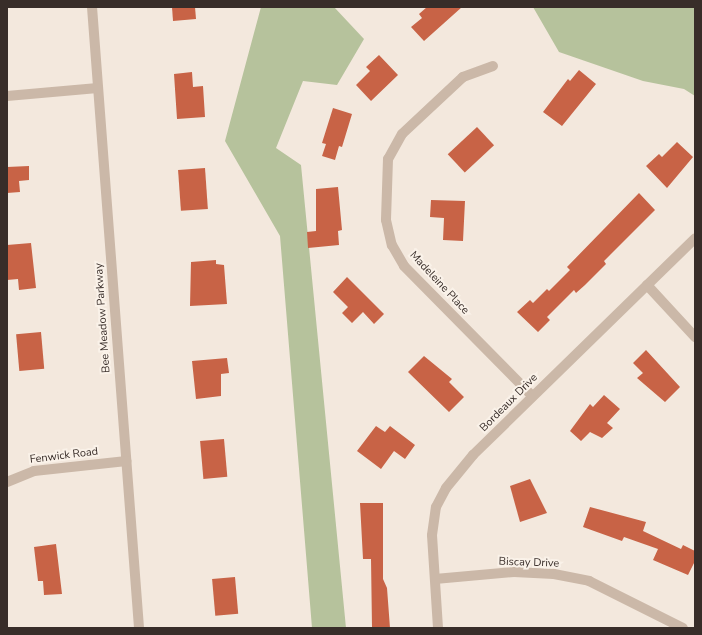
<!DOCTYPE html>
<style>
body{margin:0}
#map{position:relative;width:702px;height:635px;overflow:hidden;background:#f3e8dd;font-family:"Nunito Sans",sans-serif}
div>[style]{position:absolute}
.green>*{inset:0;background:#b6c29c}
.building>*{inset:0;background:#c86346;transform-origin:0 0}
.minor>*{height:10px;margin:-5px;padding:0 5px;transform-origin:5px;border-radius:5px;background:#cbb8a8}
span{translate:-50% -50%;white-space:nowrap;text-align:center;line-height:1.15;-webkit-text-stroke:4px #faf2e9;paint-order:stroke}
.street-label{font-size:11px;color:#382d29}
.frame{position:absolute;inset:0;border:8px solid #382d29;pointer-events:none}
</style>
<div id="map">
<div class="green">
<i style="clip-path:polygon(261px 7px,334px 7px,364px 39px,337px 85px,303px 81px,276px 148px,301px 165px,346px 628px,312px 628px,280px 236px,225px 141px)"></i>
<i style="clip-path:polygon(533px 7px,695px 7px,695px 96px,684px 89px,643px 81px,559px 52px)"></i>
</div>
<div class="building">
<i style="clip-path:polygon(172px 7px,195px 7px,196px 19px,173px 21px)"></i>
<i style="clip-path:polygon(427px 7px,462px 7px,424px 41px,411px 27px,422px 18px,419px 14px)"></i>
<i style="clip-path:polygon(379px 55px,398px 75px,371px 101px,356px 85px,370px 71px,366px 67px)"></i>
<i style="clip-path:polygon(579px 70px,596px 84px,562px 126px,543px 112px,568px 79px,570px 81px)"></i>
<i style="clip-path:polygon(192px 72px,193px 87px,203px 86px,205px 117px,177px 119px,174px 74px)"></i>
<i style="clip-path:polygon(333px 108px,352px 114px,342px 147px,339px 146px,335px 160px,322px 156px,326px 144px,322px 143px)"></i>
<i style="left:477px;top:127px;width:25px;height:40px;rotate:47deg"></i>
<i style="clip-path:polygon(677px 142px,693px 157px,667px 188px,646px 166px,659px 154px,662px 157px)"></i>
<i style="clip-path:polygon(29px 166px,29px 180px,19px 181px,20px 192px,7px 193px,7px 167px)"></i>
<i style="left:205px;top:168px;width:41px;height:27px;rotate:86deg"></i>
<i style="clip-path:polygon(338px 187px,342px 230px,338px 231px,339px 245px,308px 248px,307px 232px,316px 231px,316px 189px)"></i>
<i style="clip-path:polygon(639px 193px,655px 210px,604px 261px,606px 264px,585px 285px,576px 293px,574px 290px,547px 317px,550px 320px,538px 332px,517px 312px,530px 300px,533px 303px,547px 289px,549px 291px,570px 270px,567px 267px)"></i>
<i style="clip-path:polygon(431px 200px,465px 201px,463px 241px,443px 240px,444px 218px,430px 217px)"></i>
<i style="clip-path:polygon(31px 243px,36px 288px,19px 290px,18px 279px,7px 280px,7px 245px)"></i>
<i style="clip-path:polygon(216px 260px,216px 264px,224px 265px,227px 304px,190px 306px,191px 262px)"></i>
<i style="clip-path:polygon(347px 277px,384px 314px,374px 324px,363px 312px,352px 323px,342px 313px,348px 307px,333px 292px)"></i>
<i style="left:41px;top:332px;width:37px;height:25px;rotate:85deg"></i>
<i style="clip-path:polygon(646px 350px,680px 387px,665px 402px,637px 378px,643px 373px,633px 363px)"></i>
<i style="clip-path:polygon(424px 356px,452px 379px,449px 382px,464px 397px,449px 412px,408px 372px)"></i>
<i style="clip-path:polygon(227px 358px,229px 373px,221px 374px,221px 396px,196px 399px,192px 361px)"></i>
<i style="clip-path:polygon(604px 395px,620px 409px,607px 423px,613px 428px,602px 438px,590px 432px,581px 441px,570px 431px,590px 404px,593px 407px)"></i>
<i style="clip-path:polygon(376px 426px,385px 432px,390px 426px,415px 445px,405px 459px,394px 451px,381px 469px,357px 451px)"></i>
<i style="left:224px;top:439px;width:38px;height:24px;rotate:85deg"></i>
<i style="clip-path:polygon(530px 479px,547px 513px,520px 522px,510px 486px)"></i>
<i style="clip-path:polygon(360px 503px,383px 503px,383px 579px,387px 588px,390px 628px,372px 628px,371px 559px,363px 559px)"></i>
<i style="clip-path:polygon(590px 507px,646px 522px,643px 531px,681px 549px,683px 545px,695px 551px,695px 561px,688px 575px,653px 560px,658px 549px,624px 537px,622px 541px,583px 527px)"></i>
<i style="clip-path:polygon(56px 544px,62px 594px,44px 595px,43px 581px,38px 581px,34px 547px)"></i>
<i style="left:235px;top:577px;width:37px;height:23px;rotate:85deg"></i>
</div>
<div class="minor">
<i style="left:92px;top:7px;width:623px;rotate:85.67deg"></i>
<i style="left:493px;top:66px;width:32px;rotate:160deg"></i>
<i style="left:463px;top:77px;width:83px;rotate:136.9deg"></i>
<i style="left:402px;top:134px;width:29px;rotate:119deg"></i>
<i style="left:388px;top:159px;width:61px;rotate:91.9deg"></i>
<i style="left:386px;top:220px;width:26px;rotate:77deg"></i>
<i style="left:392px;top:245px;width:24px;rotate:60deg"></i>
<i style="left:404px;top:266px;width:182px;rotate:45.4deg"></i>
<i style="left:7px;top:96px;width:91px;rotate:-5deg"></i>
<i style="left:647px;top:285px;width:71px;rotate:47.3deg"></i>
<i style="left:7px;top:482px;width:29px;rotate:-22deg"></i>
<i style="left:34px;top:471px;width:93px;rotate:-6.2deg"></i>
<i style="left:435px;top:579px;width:79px;rotate:-5.1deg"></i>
<i style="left:514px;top:572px;width:40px;rotate:2.9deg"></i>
<i style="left:554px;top:574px;width:36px;rotate:11deg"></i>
<i style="left:589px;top:581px;width:105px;rotate:26.6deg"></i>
<i style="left:438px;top:628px;width:93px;rotate:-93.7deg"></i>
<i style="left:432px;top:535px;width:28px;rotate:-82deg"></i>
<i style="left:436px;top:507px;width:21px;rotate:-62deg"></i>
<i style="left:446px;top:488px;width:43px;rotate:-50.7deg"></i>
<i style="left:473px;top:455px;width:310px;rotate:-44.3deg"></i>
</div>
<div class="street-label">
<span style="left:439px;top:283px;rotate:47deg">Madeleine Place</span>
<span style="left:103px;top:318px;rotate:-94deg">Bee Meadow Parkway</span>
<span style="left:509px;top:403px;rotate:-45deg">Bordeaux Drive</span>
<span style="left:64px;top:456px;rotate:-7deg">Fenwick Road</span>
<span style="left:529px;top:563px;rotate:2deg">Biscay Drive</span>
</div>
<div class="frame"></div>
</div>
